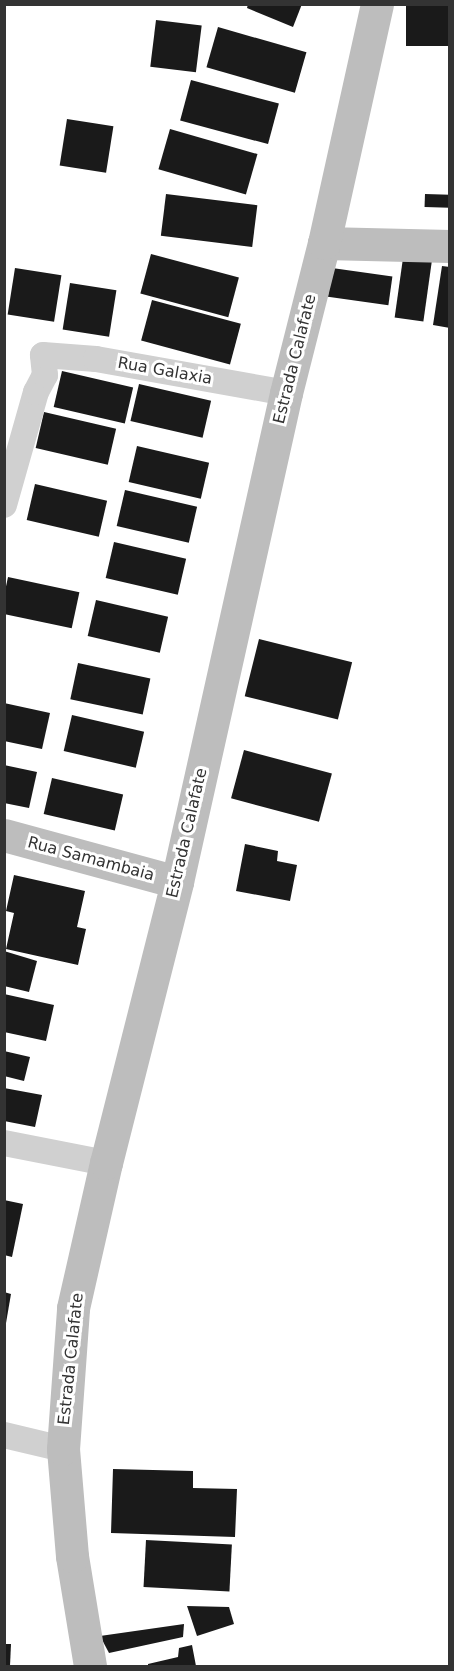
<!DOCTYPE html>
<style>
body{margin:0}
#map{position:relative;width:454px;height:1671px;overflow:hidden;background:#fff;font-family:"DejaVu Sans",sans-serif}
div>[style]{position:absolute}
.building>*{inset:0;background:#1a1a1a;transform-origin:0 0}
.street>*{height:26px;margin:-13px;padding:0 13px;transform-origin:13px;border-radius:13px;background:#d0d0d0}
.secondary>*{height:33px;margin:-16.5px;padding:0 16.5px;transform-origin:16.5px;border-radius:16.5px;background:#bdbdbd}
span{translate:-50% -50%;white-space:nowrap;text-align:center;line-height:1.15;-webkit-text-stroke:6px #fff;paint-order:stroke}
.street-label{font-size:16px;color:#333}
.frame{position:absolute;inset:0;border:6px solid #333;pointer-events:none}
</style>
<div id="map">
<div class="building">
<i style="clip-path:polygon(248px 4px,302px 4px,293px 27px,247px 8px)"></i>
<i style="left:406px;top:4px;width:44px;height:42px"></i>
<i style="left:156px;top:20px;width:46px;height:47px;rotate:7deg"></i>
<i style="left:218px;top:27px;width:92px;height:42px;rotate:16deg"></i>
<i style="left:191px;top:80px;width:91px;height:42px;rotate:15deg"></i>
<i style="left:67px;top:119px;width:47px;height:47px;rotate:9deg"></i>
<i style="left:170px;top:129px;width:91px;height:42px;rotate:16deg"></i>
<i style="left:166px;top:194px;width:92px;height:42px;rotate:7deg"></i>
<i style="left:425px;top:194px;width:25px;height:13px;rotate:2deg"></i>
<i style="left:151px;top:254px;width:91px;height:41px;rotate:15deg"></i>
<i style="left:403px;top:258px;width:29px;height:60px;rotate:8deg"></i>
<i style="clip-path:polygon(442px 266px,450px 267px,450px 328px,433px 325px)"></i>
<i style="left:15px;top:268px;width:47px;height:47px;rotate:9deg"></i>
<i style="left:332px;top:268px;width:61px;height:29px;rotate:8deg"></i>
<i style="left:70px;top:283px;width:47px;height:47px;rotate:9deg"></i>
<i style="left:152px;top:300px;width:92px;height:42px;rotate:15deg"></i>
<i style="left:62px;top:371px;width:73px;height:37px;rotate:13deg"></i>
<i style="left:139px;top:384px;width:74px;height:38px;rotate:13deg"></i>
<i style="left:44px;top:412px;width:74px;height:37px;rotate:13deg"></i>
<i style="left:137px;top:446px;width:74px;height:37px;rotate:13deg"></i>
<i style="left:35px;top:484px;width:74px;height:37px;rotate:13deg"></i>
<i style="left:125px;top:490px;width:74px;height:37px;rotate:13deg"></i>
<i style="left:114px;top:542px;width:74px;height:37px;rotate:13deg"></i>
<i style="left:8px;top:577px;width:73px;height:37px;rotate:12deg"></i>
<i style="left:96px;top:600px;width:74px;height:37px;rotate:13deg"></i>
<i style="left:259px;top:639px;width:96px;height:59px;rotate:14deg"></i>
<i style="left:78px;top:663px;width:74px;height:37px;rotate:12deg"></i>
<i style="clip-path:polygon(4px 703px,50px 713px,42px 749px,4px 741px)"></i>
<i style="left:72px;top:715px;width:74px;height:37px;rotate:13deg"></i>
<i style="left:244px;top:750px;width:91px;height:50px;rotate:15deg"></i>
<i style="clip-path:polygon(4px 765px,37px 772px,29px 808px,4px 803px)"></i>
<i style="left:52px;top:778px;width:73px;height:37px;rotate:13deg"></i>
<i style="clip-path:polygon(245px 844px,278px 851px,277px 861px,297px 865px,290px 901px,236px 891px)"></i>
<i style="clip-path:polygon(14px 875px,85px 891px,77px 927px,86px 929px,78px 965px,6px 949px,14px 913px,6px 911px)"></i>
<i style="clip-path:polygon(4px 951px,37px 961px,29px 992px,4px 986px)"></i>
<i style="clip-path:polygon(4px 994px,54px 1005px,46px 1041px,4px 1032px)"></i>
<i style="clip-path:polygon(4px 1051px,30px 1057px,24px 1081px,4px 1076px)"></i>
<i style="clip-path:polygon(4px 1088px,42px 1095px,35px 1127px,4px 1121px)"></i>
<i style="clip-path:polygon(4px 1200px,23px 1204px,12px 1257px,4px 1255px)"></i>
<i style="clip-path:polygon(4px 1292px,11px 1294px,6px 1323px,4px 1323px)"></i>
<i style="clip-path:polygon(113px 1469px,193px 1471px,193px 1488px,237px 1489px,235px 1537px,111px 1533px)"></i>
<i style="left:146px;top:1540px;width:86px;height:47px;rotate:3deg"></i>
<i style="clip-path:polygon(187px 1606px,229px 1607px,234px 1624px,197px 1636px)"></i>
<i style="clip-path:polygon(184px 1624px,183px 1637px,109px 1653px,100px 1636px)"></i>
<i style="clip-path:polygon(4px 1644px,11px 1644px,10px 1666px,4px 1666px)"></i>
<i style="clip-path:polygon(192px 1645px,196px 1666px,148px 1666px,148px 1664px,178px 1657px,179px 1648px)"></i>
</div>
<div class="street">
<i style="left:4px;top:505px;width:117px;rotate:-74.2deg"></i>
<i style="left:36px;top:392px;width:19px;rotate:-62deg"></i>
<i style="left:45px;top:375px;width:20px;rotate:-96deg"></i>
<i style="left:43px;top:355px;width:53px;rotate:4.3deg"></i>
<i style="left:96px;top:359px;width:193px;rotate:10.1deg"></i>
<i style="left:4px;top:1143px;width:104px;rotate:11.1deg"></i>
<i style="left:4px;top:1435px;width:61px;rotate:13.3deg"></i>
</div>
<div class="secondary">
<i style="left:324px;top:243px;width:126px;rotate:1.4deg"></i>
<i style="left:4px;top:835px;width:179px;rotate:15.2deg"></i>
<i style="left:90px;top:1666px;width:111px;rotate:-99.3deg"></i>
<i style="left:72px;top:1556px;width:107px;rotate:-94.8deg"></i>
<i style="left:63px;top:1449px;width:141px;rotate:-85.9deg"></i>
<i style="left:73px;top:1308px;width:149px;rotate:-77.2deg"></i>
<i style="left:106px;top:1163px;width:290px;rotate:-75.8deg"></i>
<i style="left:177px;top:882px;width:501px;rotate:-77.43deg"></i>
<i style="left:286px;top:393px;width:155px;rotate:-75.8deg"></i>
<i style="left:324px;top:243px;width:245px;rotate:-77.5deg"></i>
</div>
<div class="street-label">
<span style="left:295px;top:359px;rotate:-76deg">Estrada Calafate</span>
<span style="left:165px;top:371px;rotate:10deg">Rua Galaxia</span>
<span style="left:187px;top:833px;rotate:-77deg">Estrada Calafate</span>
<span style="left:91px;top:859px;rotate:15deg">Rua Samambaia</span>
<span style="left:71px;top:1359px;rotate:-84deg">Estrada Calafate</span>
</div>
<div class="frame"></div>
</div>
